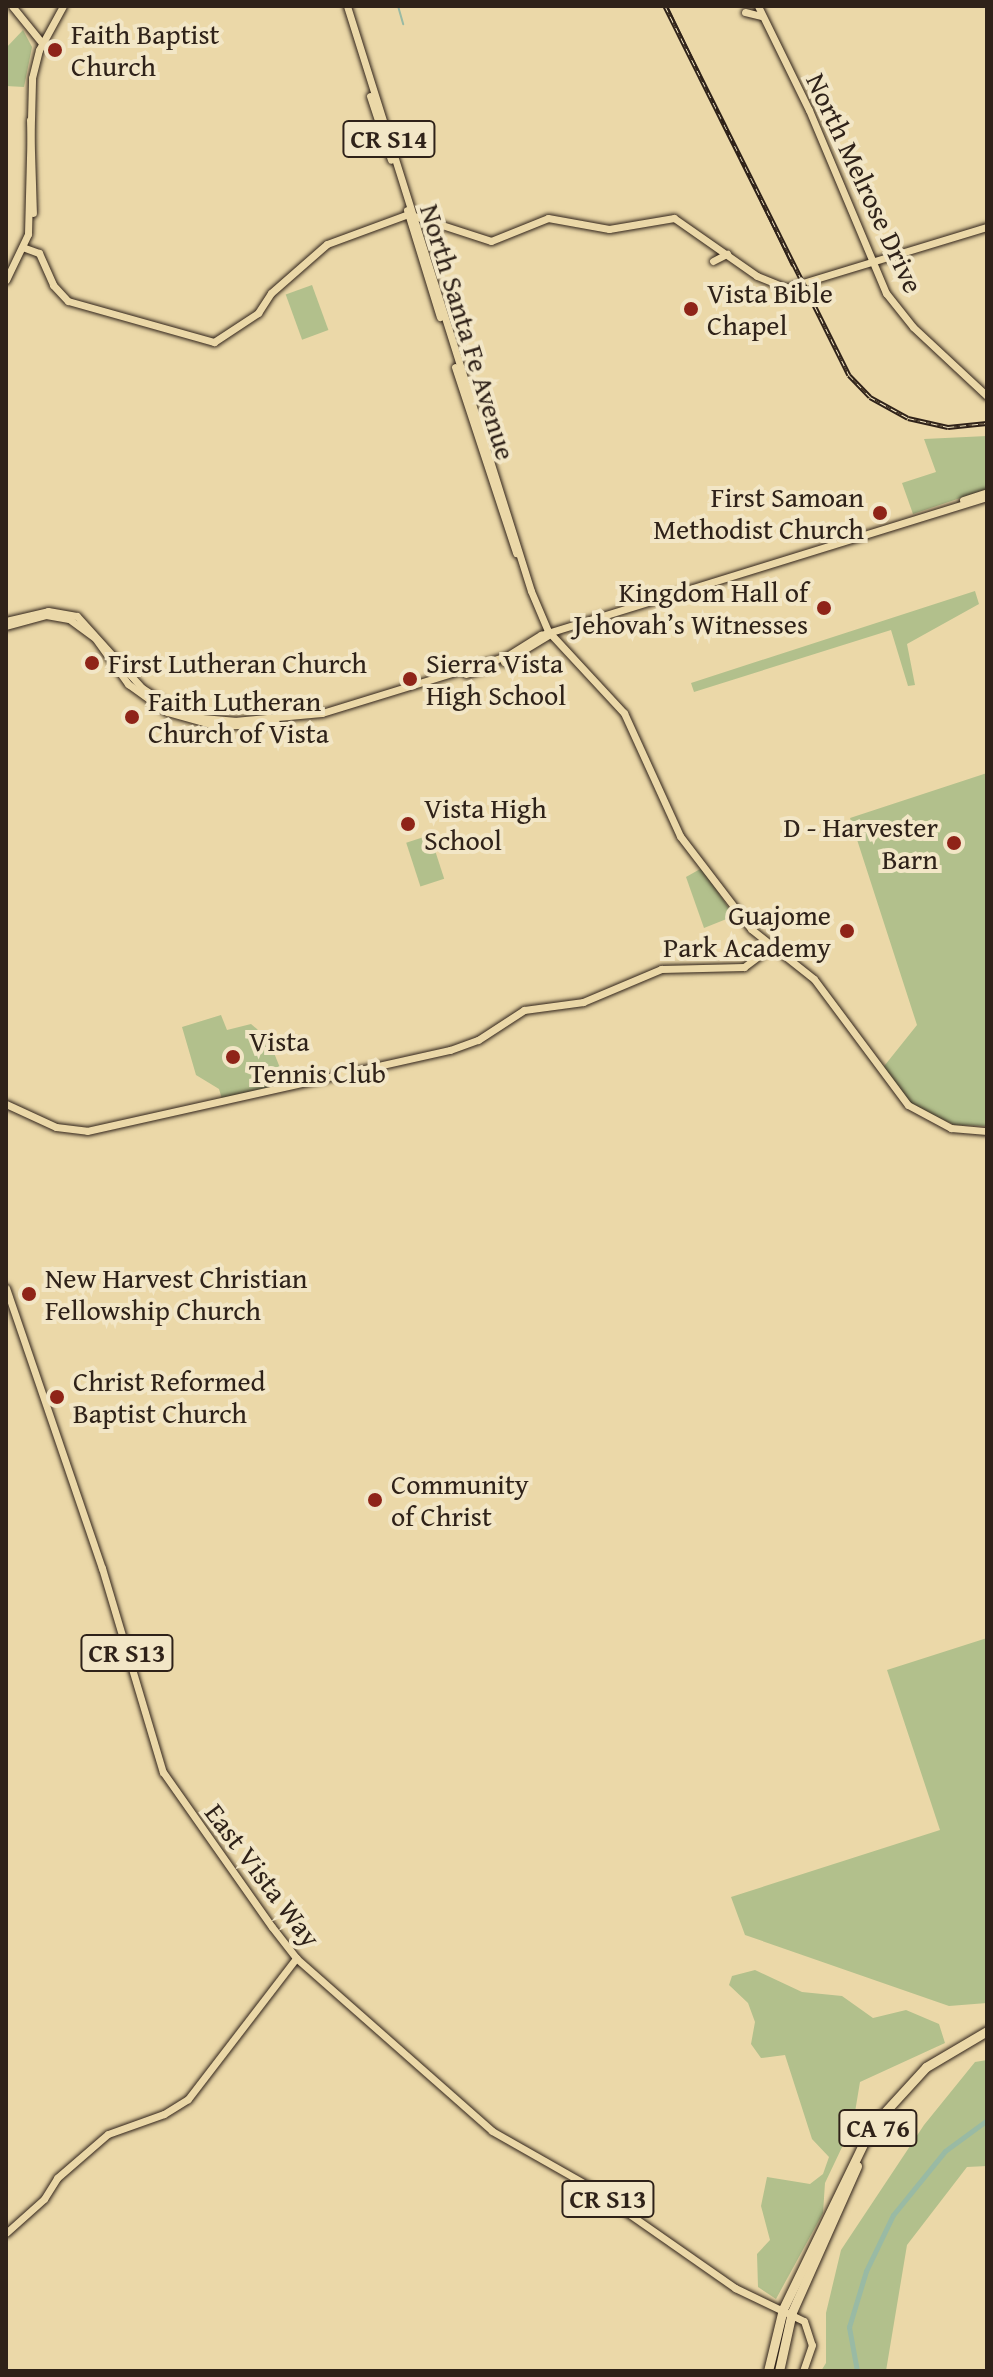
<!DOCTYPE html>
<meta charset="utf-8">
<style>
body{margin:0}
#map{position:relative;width:993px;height:2377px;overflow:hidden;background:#ebd8a8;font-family:"Gentium Book Plus",serif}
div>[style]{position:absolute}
.green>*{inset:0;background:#b2c08c;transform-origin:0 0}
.stream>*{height:2px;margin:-1px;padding:0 1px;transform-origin:1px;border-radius:1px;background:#99baa4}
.river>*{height:5px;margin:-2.5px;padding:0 2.5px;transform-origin:2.5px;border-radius:2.5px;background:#99baa4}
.roads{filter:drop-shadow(0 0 2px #2f2219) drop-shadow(0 0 2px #2f2219)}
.major>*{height:7px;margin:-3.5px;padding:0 3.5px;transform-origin:3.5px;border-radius:3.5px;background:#ebd8a8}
.highway>*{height:9px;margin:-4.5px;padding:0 4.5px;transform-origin:4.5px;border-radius:4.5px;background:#ebd8a8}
.tram>*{height:2px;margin:-1px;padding:0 1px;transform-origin:1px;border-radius:1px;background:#2f2219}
.rail>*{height:5px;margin-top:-2.5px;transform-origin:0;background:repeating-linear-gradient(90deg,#f2e6c6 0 6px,#2f2219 0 12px);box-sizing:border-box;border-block:2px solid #2f2219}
.dots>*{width:22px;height:22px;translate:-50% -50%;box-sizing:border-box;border:4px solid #f2e6c6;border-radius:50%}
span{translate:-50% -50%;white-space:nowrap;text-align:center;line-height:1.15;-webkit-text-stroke:8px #f2e6c6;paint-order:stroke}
.shield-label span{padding:2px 6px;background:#f2e6c6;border:2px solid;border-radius:6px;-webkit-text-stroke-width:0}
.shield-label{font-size:26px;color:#2f2219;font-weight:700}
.poi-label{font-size:28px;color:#2f2219}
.left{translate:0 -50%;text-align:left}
.right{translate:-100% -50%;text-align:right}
.street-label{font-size:28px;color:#2f2219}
.frame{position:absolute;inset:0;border:8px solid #2f2219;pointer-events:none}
</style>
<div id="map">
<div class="green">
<i style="clip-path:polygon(23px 30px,32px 47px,24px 87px,6px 86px,6px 48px)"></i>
<i style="left:312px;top:285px;width:48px;height:28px;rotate:70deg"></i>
<i style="clip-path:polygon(987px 436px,987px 489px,913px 514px,902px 483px,936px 472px,924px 439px)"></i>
<i style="clip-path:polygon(975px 591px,979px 604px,907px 644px,915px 685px,908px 686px,891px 630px,694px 692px,691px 683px)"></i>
<i style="clip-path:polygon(987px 773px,987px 1126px,955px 1125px,914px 1107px,881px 1070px,917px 1025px,850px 818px)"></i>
<i style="left:430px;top:835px;width:46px;height:25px;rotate:72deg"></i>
<i style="clip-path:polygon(702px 868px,734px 916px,704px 928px,686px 877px)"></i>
<i style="clip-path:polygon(221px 1015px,227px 1030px,251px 1024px,257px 1029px,272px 1048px,287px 1085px,222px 1099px,219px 1089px,196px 1075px,182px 1027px)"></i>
<i style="clip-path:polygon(987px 1638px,987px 2003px,949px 2006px,745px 1935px,731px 1897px,940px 1830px,887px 1670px)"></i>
<i style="clip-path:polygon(755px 1970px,802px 1992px,842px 1996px,873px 2018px,906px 2010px,939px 2024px,945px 2043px,860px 2082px,853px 2124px,825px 2183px,823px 2213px,776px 2299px,758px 2287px,757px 2254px,770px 2240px,761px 2206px,767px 2177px,810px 2184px,823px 2174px,829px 2157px,812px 2139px,785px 2055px,761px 2058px,751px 2044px,755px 2022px,748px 2003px,729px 1985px,732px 1976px)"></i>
<i style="clip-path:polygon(987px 2060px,987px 2166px,967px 2167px,907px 2245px,886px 2371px,821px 2371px,826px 2363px,826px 2313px,841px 2250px,924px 2125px,975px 2062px)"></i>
</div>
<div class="stream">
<i style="left:398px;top:6px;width:19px;rotate:74deg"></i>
</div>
<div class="river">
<i style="left:857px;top:2371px;width:45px;rotate:-100.3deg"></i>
<i style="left:849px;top:2327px;width:59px;rotate:-73.1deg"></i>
<i style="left:866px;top:2271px;width:62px;rotate:-64.3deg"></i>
<i style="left:893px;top:2215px;width:82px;rotate:-50.9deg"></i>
<i style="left:945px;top:2151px;width:52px;rotate:-36.4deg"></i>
</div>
<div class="roads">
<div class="major">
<i style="left:12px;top:6px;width:48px;rotate:51deg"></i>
<i style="left:347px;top:6px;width:613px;rotate:72.54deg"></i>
<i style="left:531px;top:591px;width:43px;rotate:67deg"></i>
<i style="left:548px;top:631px;width:112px;rotate:47.2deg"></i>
<i style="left:624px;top:713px;width:135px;rotate:65.5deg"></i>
<i style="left:680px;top:836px;width:117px;rotate:52.6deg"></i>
<i style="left:751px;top:929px;width:80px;rotate:38.4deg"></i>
<i style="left:814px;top:979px;width:157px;rotate:53.3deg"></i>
<i style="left:908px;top:1105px;width:49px;rotate:28.1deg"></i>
<i style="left:951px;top:1128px;width:36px;rotate:5deg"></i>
<i style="left:758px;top:6px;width:116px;rotate:63.9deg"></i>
<i style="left:809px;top:110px;width:199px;rotate:67.2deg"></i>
<i style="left:886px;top:293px;width:43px;rotate:51.5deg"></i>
<i style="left:913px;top:327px;width:101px;rotate:43deg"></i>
<i style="left:745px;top:12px;width:16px;rotate:14deg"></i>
<i style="left:370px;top:96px;width:67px;rotate:71.8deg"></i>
<i style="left:30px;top:120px;width:93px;rotate:88.2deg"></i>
<i style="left:407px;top:210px;width:112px;rotate:72.9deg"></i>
<i style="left:25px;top:248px;width:15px;rotate:20deg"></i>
<i style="left:39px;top:253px;width:35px;rotate:66deg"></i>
<i style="left:53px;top:285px;width:22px;rotate:47deg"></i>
<i style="left:68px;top:301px;width:152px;rotate:15.7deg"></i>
<i style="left:214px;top:342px;width:53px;rotate:-33.4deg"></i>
<i style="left:258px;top:313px;width:24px;rotate:-57deg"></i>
<i style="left:271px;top:293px;width:74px;rotate:-41.2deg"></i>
<i style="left:327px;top:244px;width:86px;rotate:-20.3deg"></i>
<i style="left:408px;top:214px;width:87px;rotate:18deg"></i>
<i style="left:491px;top:241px;width:61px;rotate:-22deg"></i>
<i style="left:548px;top:218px;width:62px;rotate:10.2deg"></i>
<i style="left:609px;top:229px;width:66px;rotate:-9.6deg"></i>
<i style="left:674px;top:218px;width:101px;rotate:34.9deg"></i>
<i style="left:757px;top:276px;width:31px;rotate:22deg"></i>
<i style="left:786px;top:288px;width:210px;rotate:-16.9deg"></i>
<i style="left:713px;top:261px;width:16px;rotate:-27deg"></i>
<i style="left:6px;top:280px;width:51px;rotate:-64.4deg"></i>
<i style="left:28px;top:234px;width:156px;rotate:-88.5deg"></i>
<i style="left:32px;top:78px;width:29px;rotate:-76deg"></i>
<i style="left:39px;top:50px;width:50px;rotate:-61.4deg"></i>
<i style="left:455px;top:367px;width:196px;rotate:71.8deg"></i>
<i style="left:963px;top:500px;width:25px;rotate:-18deg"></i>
<i style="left:6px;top:621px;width:43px;rotate:-13.4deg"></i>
<i style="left:48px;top:611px;width:29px;rotate:10deg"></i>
<i style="left:77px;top:616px;width:97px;rotate:47.9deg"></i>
<i style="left:142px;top:688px;width:35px;rotate:33deg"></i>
<i style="left:171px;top:707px;width:33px;rotate:20deg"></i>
<i style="left:202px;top:718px;width:32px;rotate:5deg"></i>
<i style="left:234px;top:721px;width:88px;rotate:-5.2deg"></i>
<i style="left:322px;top:713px;width:194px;rotate:-17.1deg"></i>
<i style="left:507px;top:656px;width:40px;rotate:-32deg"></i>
<i style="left:541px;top:635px;width:467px;rotate:-17.2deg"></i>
<i style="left:6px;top:626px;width:41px;rotate:-15.4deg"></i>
<i style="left:46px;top:615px;width:23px;rotate:10deg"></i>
<i style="left:69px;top:619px;width:32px;rotate:36deg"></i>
<i style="left:95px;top:638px;width:57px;rotate:54.3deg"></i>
<i style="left:128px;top:684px;width:48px;rotate:35.7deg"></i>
<i style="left:167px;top:712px;width:53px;rotate:15.4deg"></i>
<i style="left:218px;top:726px;width:58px;rotate:-3deg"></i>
<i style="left:504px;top:662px;width:54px;rotate:-31.3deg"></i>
<i style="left:466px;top:674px;width:27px;rotate:-17deg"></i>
<i style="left:6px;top:1104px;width:55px;rotate:24.7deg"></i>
<i style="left:56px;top:1127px;width:31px;rotate:7deg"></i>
<i style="left:87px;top:1131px;width:372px;rotate:-12.6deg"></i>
<i style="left:450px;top:1050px;width:30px;rotate:-20deg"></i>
<i style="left:478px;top:1040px;width:55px;rotate:-33.1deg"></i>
<i style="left:524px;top:1010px;width:60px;rotate:-7.7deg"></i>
<i style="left:583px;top:1002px;width:85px;rotate:-22.9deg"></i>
<i style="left:661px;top:969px;width:83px;rotate:-1.4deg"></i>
<i style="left:744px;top:967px;width:35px;rotate:-37deg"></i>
<i style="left:6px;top:1288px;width:296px;rotate:71.1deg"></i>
<i style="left:102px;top:1568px;width:213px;rotate:73.4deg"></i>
<i style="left:163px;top:1772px;width:189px;rotate:54.9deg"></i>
<i style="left:272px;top:1927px;width:39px;rotate:52deg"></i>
<i style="left:296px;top:1958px;width:261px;rotate:41.4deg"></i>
<i style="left:492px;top:2131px;width:112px;rotate:29.6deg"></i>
<i style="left:589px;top:2186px;width:178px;rotate:34.9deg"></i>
<i style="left:735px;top:2288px;width:76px;rotate:25.6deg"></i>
<i style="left:804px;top:2321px;width:25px;rotate:72deg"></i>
<i style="left:812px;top:2345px;width:28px;rotate:109deg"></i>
<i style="left:6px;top:2233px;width:51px;rotate:-41.8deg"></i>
<i style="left:44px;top:2199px;width:25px;rotate:-58deg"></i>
<i style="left:57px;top:2178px;width:67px;rotate:-40.8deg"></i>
<i style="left:108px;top:2134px;width:59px;rotate:-19.7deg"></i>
<i style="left:164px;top:2114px;width:28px;rotate:-32deg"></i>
<i style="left:188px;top:2099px;width:178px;rotate:-52.5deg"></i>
</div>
<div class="highway">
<i style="left:768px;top:2371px;width:64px;rotate:-76.4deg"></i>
<i style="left:783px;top:2309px;width:203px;rotate:-64.1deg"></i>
<i style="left:872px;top:2126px;width:80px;rotate:-47.5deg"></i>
<i style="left:926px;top:2067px;width:71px;rotate:-30.5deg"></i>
<i style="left:779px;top:2371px;width:60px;rotate:-77.6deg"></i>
<i style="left:792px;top:2312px;width:160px;rotate:-66deg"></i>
</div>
</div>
<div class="tram">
<i style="left:667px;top:6px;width:288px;rotate:64.3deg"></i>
</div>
<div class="rail">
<i style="left:665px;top:6px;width:412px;rotate:63.5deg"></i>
<i style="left:849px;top:375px;width:30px;rotate:46deg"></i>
<i style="left:870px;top:397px;width:43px;rotate:28.9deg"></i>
<i style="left:908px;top:418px;width:41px;rotate:12.7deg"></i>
<i style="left:948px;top:427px;width:39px;rotate:-6deg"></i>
</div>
<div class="dots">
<i style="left:55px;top:50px;background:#8f2418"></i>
<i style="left:691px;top:309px;background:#8f2418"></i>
<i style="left:880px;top:513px;background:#8f2418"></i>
<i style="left:824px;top:608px;background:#8f2418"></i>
<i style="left:92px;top:663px;background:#8f2418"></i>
<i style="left:410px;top:679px;background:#8f2418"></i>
<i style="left:132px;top:717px;background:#8f2418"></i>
<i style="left:408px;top:824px;background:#8f2418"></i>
<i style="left:954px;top:843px;background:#8f2418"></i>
<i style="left:847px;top:931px;background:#8f2418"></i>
<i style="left:233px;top:1057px;background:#8f2418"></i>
<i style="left:29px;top:1294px;background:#8f2418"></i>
<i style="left:57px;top:1397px;background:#8f2418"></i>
<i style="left:375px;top:1500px;background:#8f2418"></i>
</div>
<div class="shield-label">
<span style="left:389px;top:139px">CR S14</span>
<span style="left:127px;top:1653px">CR S13</span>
<span style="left:878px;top:2128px">CA 76</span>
<span style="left:608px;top:2199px">CR S13</span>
</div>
<div class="poi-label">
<span class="left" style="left:71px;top:50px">Faith Baptist<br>Church</span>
<span class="left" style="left:707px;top:309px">Vista Bible<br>Chapel</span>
<span class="right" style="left:864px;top:513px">First Samoan<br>Methodist Church</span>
<span class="right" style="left:808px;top:608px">Kingdom Hall of<br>Jehovah’s Witnesses</span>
<span class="left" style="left:108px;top:663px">First Lutheran Church</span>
<span class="left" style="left:426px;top:679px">Sierra Vista<br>High School</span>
<span class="left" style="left:148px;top:717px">Faith Lutheran<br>Church of Vista</span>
<span class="left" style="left:424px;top:824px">Vista High<br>School</span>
<span class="right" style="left:938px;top:843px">D - Harvester<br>Barn</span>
<span class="right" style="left:831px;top:931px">Guajome<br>Park Academy</span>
<span class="left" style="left:249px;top:1057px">Vista<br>Tennis Club</span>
<span class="left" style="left:45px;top:1294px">New Harvest Christian<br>Fellowship Church</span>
<span class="left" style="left:73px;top:1397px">Christ Reformed<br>Baptist Church</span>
<span class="left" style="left:391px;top:1500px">Community<br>of Christ</span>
</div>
<div class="street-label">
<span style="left:865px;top:183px;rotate:65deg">North Melrose Drive</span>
<span style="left:468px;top:332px;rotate:73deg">North Santa Fe Avenue</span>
<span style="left:263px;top:1875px;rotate:53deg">East Vista Way</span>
</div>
<div class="frame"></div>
</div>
